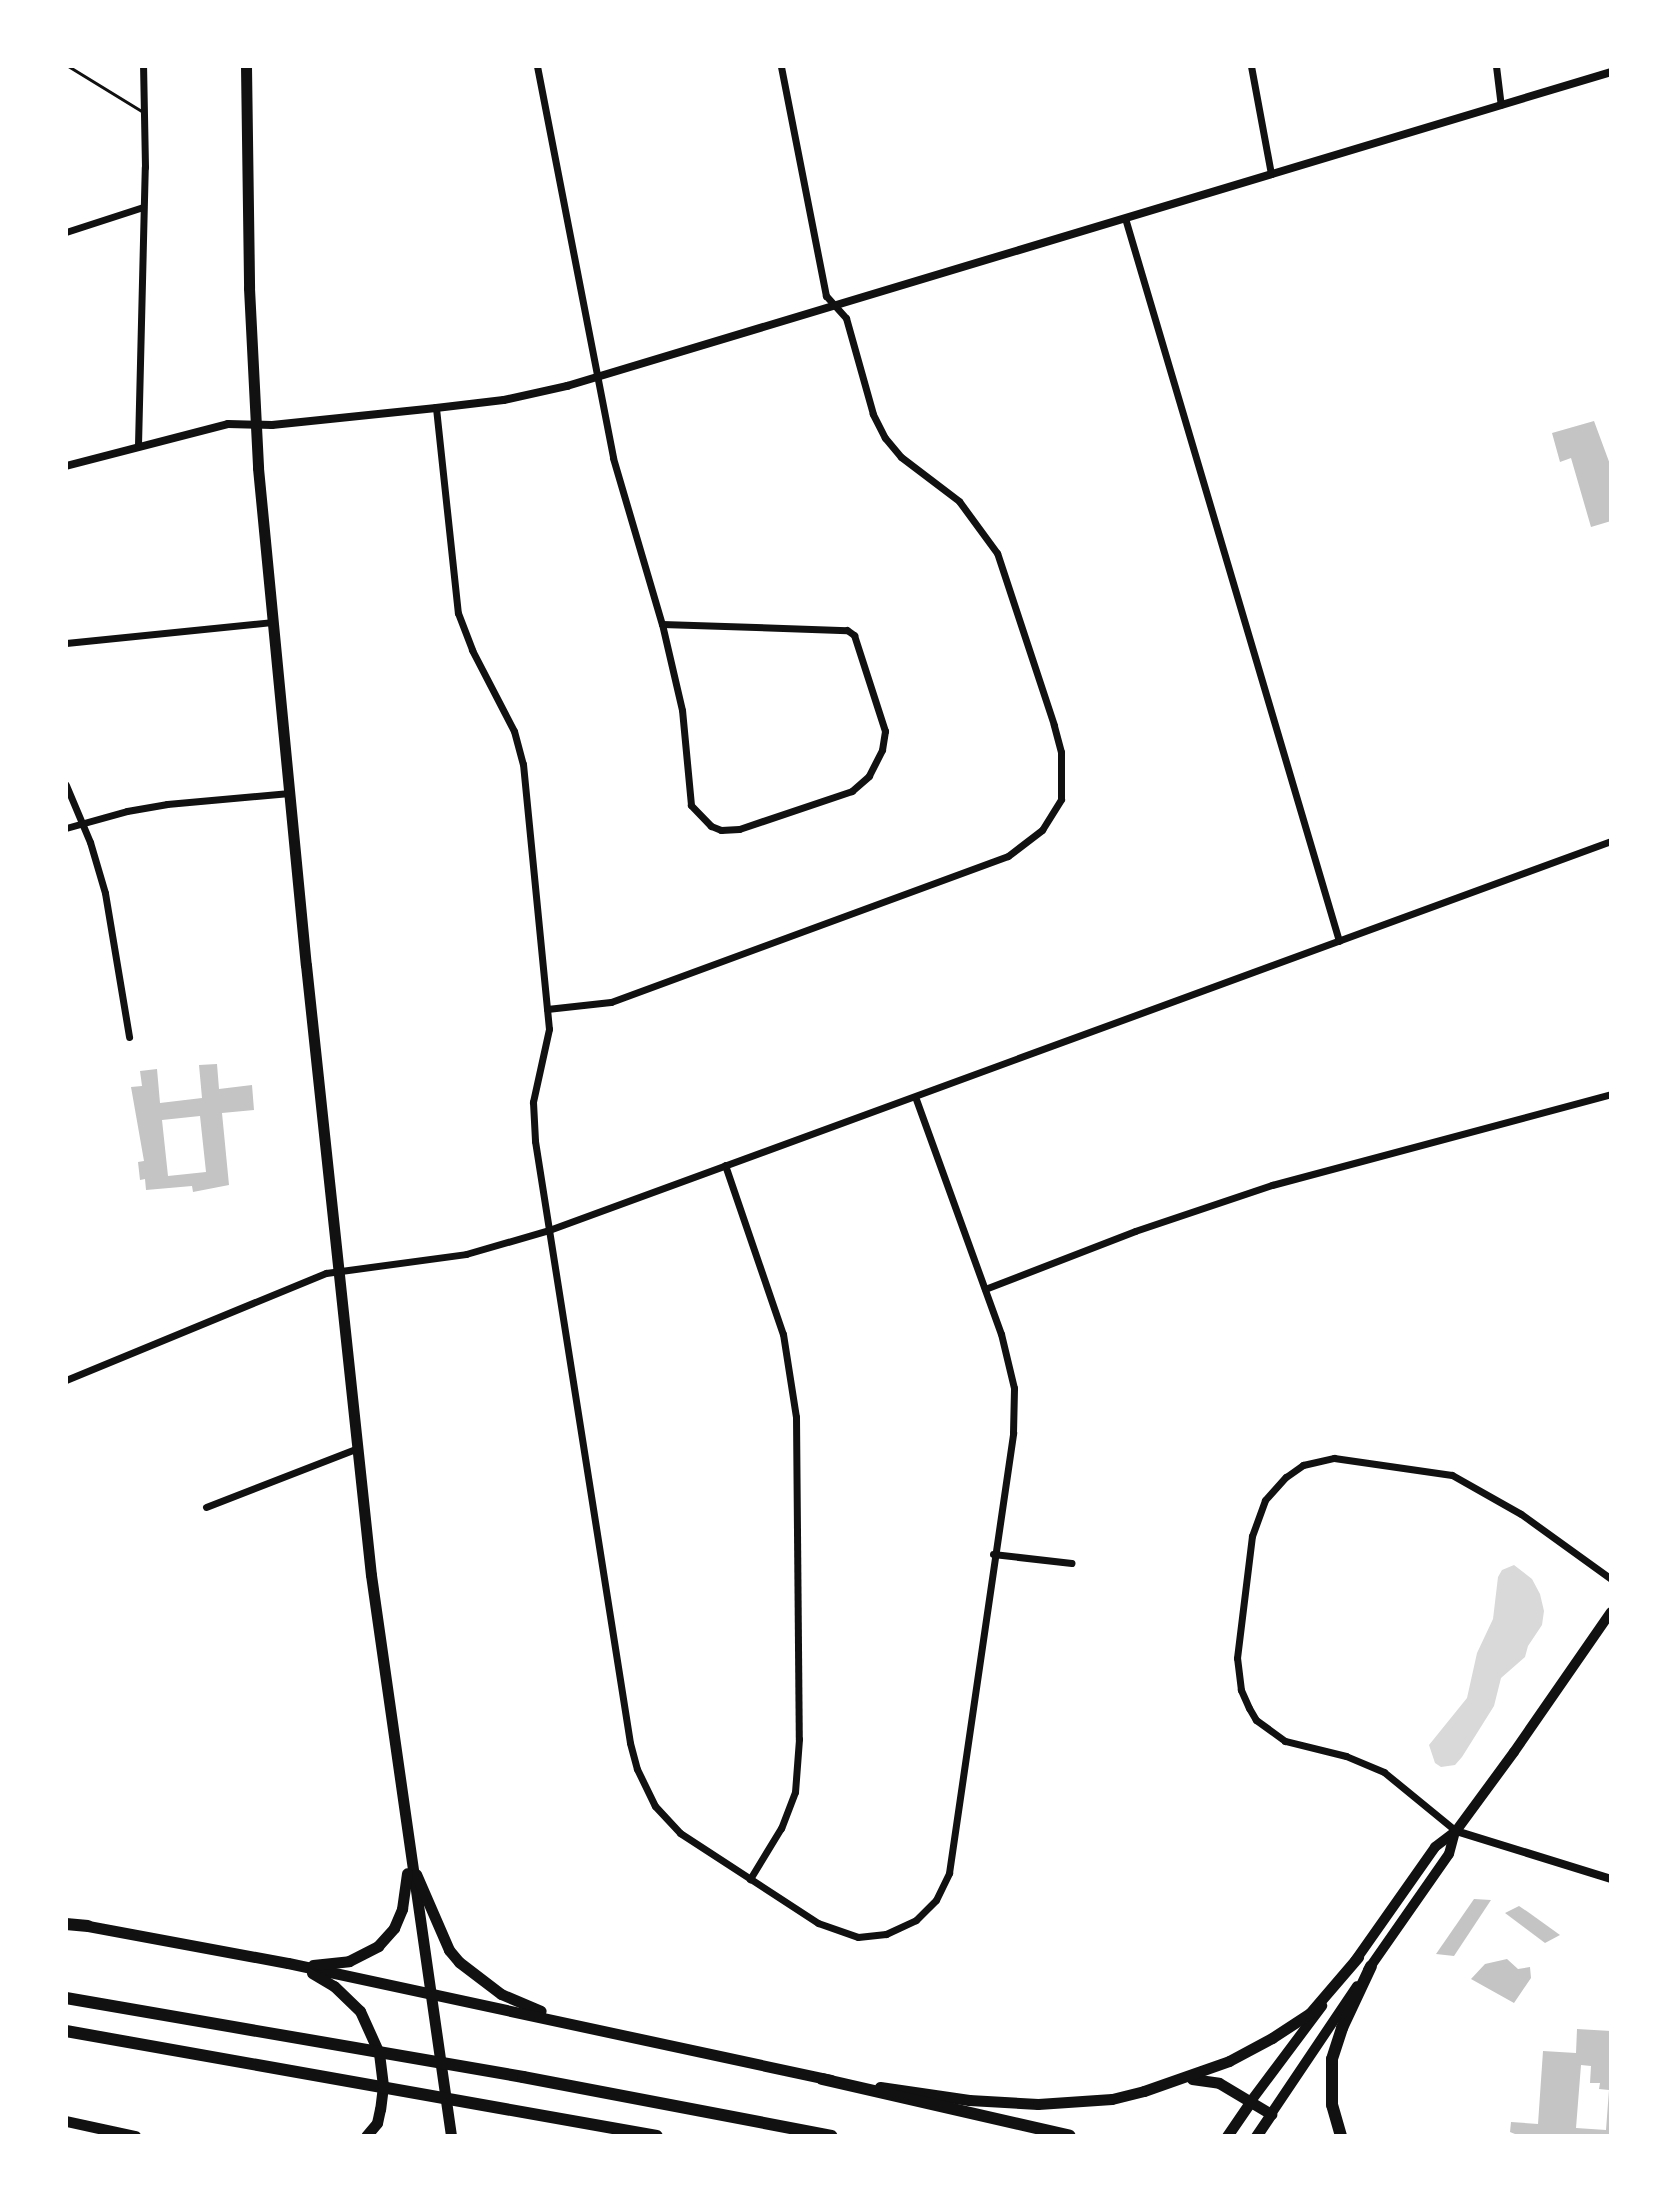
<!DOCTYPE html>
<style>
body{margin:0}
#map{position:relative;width:1677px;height:2202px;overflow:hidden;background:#fff;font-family:"Exo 2",sans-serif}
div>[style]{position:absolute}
.water>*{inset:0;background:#d9d9d9}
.building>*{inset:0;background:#c4c4c4}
.service>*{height:3px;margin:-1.5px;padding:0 1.5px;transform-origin:1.5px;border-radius:1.5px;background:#111}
.minor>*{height:7px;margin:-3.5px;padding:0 3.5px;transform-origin:3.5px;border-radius:3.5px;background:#111}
.tertiary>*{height:8px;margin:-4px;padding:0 4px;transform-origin:4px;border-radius:4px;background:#111}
.primary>*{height:10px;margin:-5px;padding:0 5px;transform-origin:5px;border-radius:5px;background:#111}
.trunk>*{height:11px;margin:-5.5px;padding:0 5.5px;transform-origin:5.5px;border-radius:5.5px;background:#111}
.motorway>*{height:12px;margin:-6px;padding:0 6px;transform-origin:6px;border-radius:6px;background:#111}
span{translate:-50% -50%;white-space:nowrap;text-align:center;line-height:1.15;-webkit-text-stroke:8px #fff;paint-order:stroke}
.frame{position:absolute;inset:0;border:68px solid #fff;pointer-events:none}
</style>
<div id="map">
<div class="water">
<i style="clip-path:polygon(1514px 1565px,1532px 1579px,1540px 1594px,1544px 1611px,1542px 1625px,1528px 1646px,1525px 1657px,1501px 1678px,1494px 1706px,1462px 1757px,1455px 1765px,1441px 1767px,1435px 1763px,1429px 1745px,1467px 1698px,1477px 1653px,1493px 1619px,1498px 1577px,1502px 1570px)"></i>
</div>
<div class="building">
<i style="clip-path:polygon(1594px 421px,1611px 467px,1611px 521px,1591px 527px,1571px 458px,1560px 462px,1552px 433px)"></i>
<i style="clip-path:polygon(evenodd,217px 1064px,219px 1089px,252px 1085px,254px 1110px,222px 1113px,229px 1185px,193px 1192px,192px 1186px,146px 1190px,145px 1179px,140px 1180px,138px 1162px,144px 1161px,131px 1087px,142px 1086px,140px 1071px,157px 1069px,160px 1103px,202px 1098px,199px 1065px,217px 1064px,200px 1116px,206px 1172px,168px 1176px,162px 1120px,200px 1116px)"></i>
<i style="clip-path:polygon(1474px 1899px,1491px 1900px,1454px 1956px,1436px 1954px)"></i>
<i style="clip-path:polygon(1519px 1906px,1528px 1912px,1560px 1935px,1545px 1943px,1505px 1913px)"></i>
<i style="clip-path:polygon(1507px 1959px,1518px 1969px,1530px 1967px,1531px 1978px,1514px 2003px,1471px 1979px,1485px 1964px)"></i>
<i style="clip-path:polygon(evenodd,1577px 2029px,1611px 2031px,1611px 2136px,1520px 2136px,1510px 2132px,1511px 2122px,1538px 2124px,1543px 2051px,1576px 2053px,1577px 2029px,1581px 2065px,1591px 2066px,1590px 2083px,1600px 2083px,1599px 2089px,1609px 2090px,1606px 2130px,1576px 2128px,1581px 2065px)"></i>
</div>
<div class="service">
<i style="left:68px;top:66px;width:88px;rotate:31.5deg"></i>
</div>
<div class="minor">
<i style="left:537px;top:66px;width:399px;rotate:79deg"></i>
<i style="left:613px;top:458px;width:173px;rotate:73.6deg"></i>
<i style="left:1251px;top:66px;width:110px;rotate:79.5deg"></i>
<i style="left:1496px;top:66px;width:39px;rotate:83deg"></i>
<i style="left:1125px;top:218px;width:754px;rotate:73.51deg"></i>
<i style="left:66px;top:232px;width:81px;rotate:-18deg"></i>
<i style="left:436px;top:408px;width:206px;rotate:83.9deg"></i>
<i style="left:458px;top:613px;width:40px;rotate:69deg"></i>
<i style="left:472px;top:650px;width:91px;rotate:62.6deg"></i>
<i style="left:514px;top:731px;width:34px;rotate:75deg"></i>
<i style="left:523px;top:764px;width:266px;rotate:84.4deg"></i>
<i style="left:549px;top:1029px;width:75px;rotate:102.4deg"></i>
<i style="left:533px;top:1102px;width:39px;rotate:87deg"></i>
<i style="left:535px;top:1141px;width:609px;rotate:81.03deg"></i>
<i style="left:630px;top:1743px;width:27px;rotate:75deg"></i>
<i style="left:637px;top:1769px;width:41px;rotate:64.1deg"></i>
<i style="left:655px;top:1806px;width:37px;rotate:47deg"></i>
<i style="left:680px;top:1833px;width:165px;rotate:33.1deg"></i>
<i style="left:818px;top:1923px;width:42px;rotate:19.3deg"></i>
<i style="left:858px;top:1937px;width:28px;rotate:-6deg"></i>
<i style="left:886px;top:1934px;width:33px;rotate:-25deg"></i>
<i style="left:916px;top:1920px;width:28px;rotate:-45deg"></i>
<i style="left:936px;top:1900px;width:30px;rotate:-64deg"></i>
<i style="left:949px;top:1873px;width:445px;rotate:-81.7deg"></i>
<i style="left:1013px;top:1433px;width:45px;rotate:-88.7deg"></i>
<i style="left:1014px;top:1388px;width:56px;rotate:-103.5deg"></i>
<i style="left:1001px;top:1334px;width:252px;rotate:-109.9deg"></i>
<i style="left:138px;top:445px;width:278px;rotate:-88.6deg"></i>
<i style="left:145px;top:167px;width:101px;rotate:-91.1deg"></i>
<i style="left:662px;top:624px;width:185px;rotate:1.9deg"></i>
<i style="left:847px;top:630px;width:9px;rotate:36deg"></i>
<i style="left:854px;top:635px;width:101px;rotate:72.1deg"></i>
<i style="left:885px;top:731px;width:19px;rotate:99deg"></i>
<i style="left:882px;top:750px;width:29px;rotate:117deg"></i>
<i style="left:869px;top:776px;width:23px;rotate:139deg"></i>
<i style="left:852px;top:791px;width:119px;rotate:161.4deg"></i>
<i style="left:739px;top:829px;width:18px;rotate:177deg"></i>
<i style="left:721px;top:830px;width:11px;rotate:-158deg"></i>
<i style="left:711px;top:826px;width:29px;rotate:-134deg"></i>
<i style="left:691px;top:805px;width:95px;rotate:-95.4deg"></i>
<i style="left:682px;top:710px;width:88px;rotate:-103.1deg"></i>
<i style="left:66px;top:643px;width:209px;rotate:-5.8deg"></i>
<i style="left:66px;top:785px;width:62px;rotate:67.2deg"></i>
<i style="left:90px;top:842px;width:53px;rotate:73.6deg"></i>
<i style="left:105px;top:893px;width:146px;rotate:80.5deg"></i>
<i style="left:66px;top:828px;width:63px;rotate:-15.6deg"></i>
<i style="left:127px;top:811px;width:41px;rotate:-9.9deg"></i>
<i style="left:167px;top:804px;width:123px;rotate:-5.1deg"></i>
<i style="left:547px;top:1009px;width:64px;rotate:-6.2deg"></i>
<i style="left:611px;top:1002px;width:423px;rotate:-20.2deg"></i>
<i style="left:1008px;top:856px;width:43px;rotate:-37.4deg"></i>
<i style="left:1042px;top:830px;width:36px;rotate:-58deg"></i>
<i style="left:1061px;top:799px;width:47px;rotate:-90deg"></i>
<i style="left:1061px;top:752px;width:28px;rotate:-105deg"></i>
<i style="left:1054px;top:725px;width:181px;rotate:-108.3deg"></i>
<i style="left:997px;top:553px;width:64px;rotate:-126.2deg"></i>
<i style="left:959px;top:501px;width:73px;rotate:-142.8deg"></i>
<i style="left:901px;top:457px;width:25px;rotate:-130deg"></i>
<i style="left:885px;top:438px;width:27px;rotate:-117deg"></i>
<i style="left:873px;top:414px;width:100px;rotate:-105.7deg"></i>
<i style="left:846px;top:318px;width:30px;rotate:-132deg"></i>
<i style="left:826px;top:296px;width:234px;rotate:-101.1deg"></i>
<i style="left:725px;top:1165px;width:179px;rotate:71.1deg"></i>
<i style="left:783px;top:1334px;width:84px;rotate:81.1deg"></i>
<i style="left:796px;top:1417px;width:322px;rotate:89.5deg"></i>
<i style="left:799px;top:1739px;width:53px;rotate:94.3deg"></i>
<i style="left:795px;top:1792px;width:39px;rotate:111deg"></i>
<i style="left:781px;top:1828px;width:60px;rotate:121.3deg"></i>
<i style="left:985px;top:1289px;width:161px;rotate:-21.1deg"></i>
<i style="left:1135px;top:1231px;width:145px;rotate:-18.6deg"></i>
<i style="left:1272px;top:1185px;width:351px;rotate:-15deg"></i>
<i style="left:66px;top:1380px;width:281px;rotate:-22.4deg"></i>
<i style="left:326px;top:1273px;width:141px;rotate:-7.7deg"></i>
<i style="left:466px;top:1254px;width:86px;rotate:-16.1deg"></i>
<i style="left:549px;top:1230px;width:1131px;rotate:-20.12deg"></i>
<i style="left:206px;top:1507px;width:163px;rotate:-21.2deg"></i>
<i style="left:993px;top:1554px;width:79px;rotate:6.6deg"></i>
<i style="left:1456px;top:1831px;width:93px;rotate:-140.7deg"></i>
<i style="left:1384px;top:1772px;width:41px;rotate:-157.2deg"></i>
<i style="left:1346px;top:1756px;width:63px;rotate:-166.2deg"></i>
<i style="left:1285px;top:1741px;width:36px;rotate:-144deg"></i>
<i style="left:1256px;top:1720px;width:14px;rotate:-120deg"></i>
<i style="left:1249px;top:1708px;width:20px;rotate:-114deg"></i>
<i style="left:1241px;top:1690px;width:32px;rotate:-97deg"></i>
<i style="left:1237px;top:1658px;width:123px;rotate:-83deg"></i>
<i style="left:1252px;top:1536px;width:38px;rotate:-70deg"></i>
<i style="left:1265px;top:1500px;width:31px;rotate:-48deg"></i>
<i style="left:1286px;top:1477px;width:21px;rotate:-35deg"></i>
<i style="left:1303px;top:1465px;width:32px;rotate:-13deg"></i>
<i style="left:1334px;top:1458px;width:119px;rotate:8.2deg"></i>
<i style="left:1452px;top:1475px;width:79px;rotate:29.5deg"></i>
<i style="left:1521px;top:1514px;width:111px;rotate:35.8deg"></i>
</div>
<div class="tertiary">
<i style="left:66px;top:466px;width:167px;rotate:-14.5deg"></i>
<i style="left:228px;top:424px;width:44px;rotate:1.3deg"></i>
<i style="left:272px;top:425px;width:165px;rotate:-5.9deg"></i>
<i style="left:436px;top:408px;width:68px;rotate:-6.7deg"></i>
<i style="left:504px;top:400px;width:65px;rotate:-12.5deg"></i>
<i style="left:567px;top:386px;width:1090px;rotate:-16.74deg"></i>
<i style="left:1456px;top:1831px;width:162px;rotate:17.2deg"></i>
</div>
<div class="primary">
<i style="left:1355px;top:1961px;width:139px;rotate:-54.9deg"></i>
<i style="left:1435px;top:1847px;width:26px;rotate:-37deg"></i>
<i style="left:1456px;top:1831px;width:98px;rotate:-53.7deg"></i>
<i style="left:1514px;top:1752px;width:170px;rotate:-55.3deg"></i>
<i style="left:1368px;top:1970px;width:141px;rotate:-55.1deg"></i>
<i style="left:1449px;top:1854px;width:23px;rotate:-75deg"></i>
<i style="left:1251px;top:2101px;width:119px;rotate:-53.2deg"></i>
<i style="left:1271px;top:2114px;width:154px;rotate:-56.1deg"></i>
</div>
<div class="trunk">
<i style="left:246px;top:66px;width:222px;rotate:89.2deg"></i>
<i style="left:249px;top:288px;width:180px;rotate:87.1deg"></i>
<i style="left:258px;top:468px;width:499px;rotate:84.5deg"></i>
<i style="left:306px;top:965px;width:613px;rotate:83.92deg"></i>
<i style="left:371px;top:1575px;width:567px;rotate:81.88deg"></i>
<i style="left:416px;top:1874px;width:83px;rotate:66.5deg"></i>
<i style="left:449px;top:1950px;width:16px;rotate:50deg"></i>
<i style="left:459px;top:1962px;width:53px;rotate:37.3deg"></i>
<i style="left:501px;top:1994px;width:43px;rotate:23deg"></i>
<i style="left:88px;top:1926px;width:203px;rotate:10.5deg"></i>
<i style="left:288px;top:1963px;width:555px;rotate:12.16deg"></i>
<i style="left:313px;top:1965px;width:36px;rotate:-6deg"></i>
<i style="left:349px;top:1961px;width:33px;rotate:-27deg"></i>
<i style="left:378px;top:1946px;width:24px;rotate:-48deg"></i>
<i style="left:394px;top:1928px;width:21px;rotate:-67deg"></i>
<i style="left:402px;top:1909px;width:36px;rotate:-82deg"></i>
<i style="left:312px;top:1973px;width:26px;rotate:31deg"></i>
<i style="left:334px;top:1986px;width:36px;rotate:44deg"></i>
<i style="left:360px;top:2011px;width:46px;rotate:65.7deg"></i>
<i style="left:379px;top:2053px;width:33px;rotate:83deg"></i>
<i style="left:383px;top:2086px;width:23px;rotate:97deg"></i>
<i style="left:380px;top:2109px;width:14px;rotate:102deg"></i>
<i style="left:377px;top:2123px;width:17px;rotate:130deg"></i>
<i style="left:1192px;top:2079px;width:27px;rotate:8deg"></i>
<i style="left:1219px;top:2083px;width:61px;rotate:30.8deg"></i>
<i style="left:1271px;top:2114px;width:27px;rotate:124deg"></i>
<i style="left:880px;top:2087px;width:90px;rotate:8.3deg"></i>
<i style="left:969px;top:2100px;width:69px;rotate:3.3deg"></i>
<i style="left:1038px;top:2104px;width:74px;rotate:-3.9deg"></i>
<i style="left:1112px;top:2099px;width:33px;rotate:-14deg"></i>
<i style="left:1144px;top:2091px;width:90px;rotate:-19.4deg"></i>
<i style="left:1229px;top:2061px;width:49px;rotate:-28.1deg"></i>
<i style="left:1272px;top:2038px;width:45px;rotate:-33.3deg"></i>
<i style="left:1310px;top:2013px;width:74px;rotate:-49.4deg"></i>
<i style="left:66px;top:2121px;width:71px;rotate:12.3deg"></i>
<i style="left:1227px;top:2136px;width:42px;rotate:-55.6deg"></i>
</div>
<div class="motorway">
<i style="left:66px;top:1924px;width:22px;rotate:5deg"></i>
<i style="left:66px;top:1998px;width:464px;rotate:9.8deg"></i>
<i style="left:523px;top:2077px;width:314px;rotate:10.8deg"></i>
<i style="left:66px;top:2031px;width:600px;rotate:10.07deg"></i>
<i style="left:822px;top:2079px;width:254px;rotate:12.9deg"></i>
<i style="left:1341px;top:2136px;width:32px;rotate:-106deg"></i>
<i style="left:1332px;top:2105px;width:46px;rotate:-90deg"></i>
<i style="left:1332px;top:2059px;width:33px;rotate:-72deg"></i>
<i style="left:1342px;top:2028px;width:68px;rotate:-64.9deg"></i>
</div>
<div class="frame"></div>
</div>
